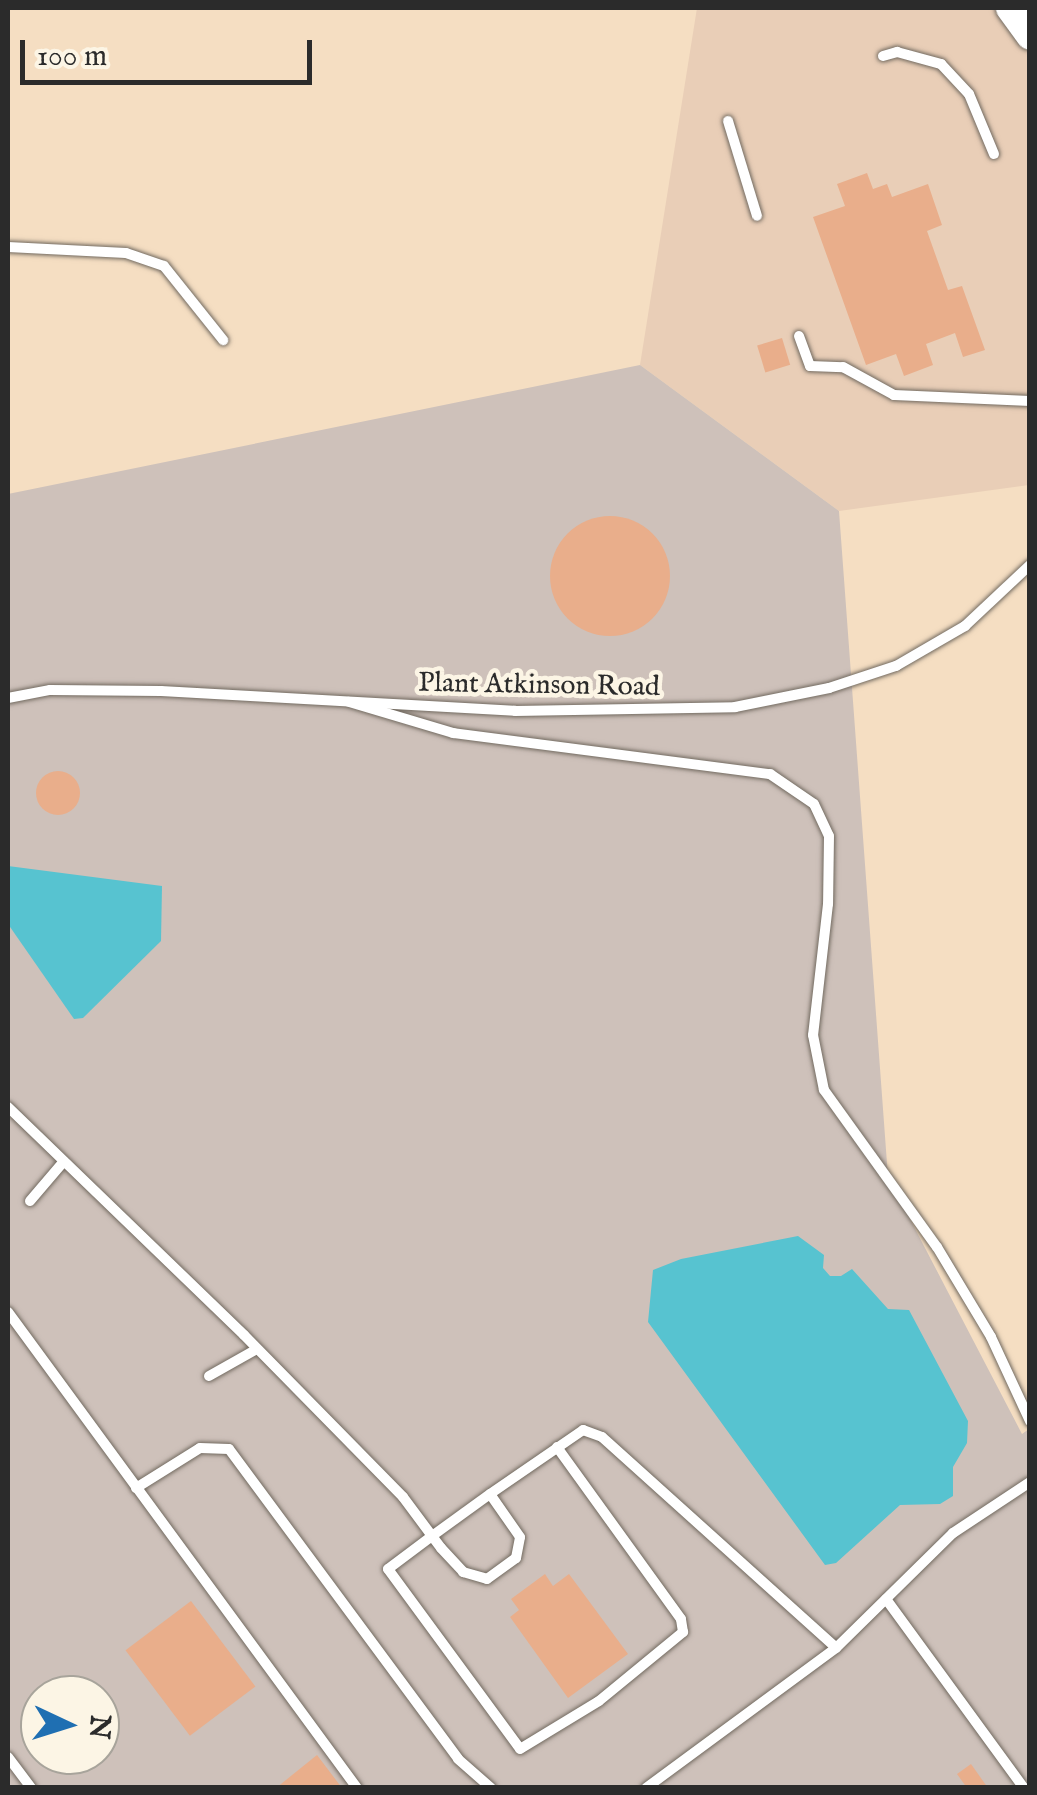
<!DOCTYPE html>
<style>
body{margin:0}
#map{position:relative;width:1037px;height:1795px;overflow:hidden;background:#f5dec2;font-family:"IM FELL English",serif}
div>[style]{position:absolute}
.built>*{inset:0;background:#e9ceb7}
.industrial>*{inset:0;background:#cec1ba}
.water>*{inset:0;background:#57c3d0}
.building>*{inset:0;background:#e9ae8b;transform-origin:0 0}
.round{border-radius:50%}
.roads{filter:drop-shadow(0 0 2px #726a60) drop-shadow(0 0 2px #726a60)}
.service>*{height:10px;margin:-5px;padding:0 5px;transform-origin:5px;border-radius:5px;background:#fff}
.tertiary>*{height:28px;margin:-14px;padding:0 14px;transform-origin:14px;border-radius:14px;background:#fff}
span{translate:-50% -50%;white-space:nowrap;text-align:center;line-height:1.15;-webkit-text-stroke:9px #fcf5e5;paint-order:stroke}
.street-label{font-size:28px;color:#2b2b2b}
.frame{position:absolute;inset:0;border:10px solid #2b2b2b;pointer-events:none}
.north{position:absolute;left:20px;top:1675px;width:100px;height:100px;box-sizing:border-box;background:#fcf5e5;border:2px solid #a8a49b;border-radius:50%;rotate:94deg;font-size:28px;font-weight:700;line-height:40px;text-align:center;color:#2b2b2b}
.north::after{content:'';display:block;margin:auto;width:35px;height:45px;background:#1f6fb2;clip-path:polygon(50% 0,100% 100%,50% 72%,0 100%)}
.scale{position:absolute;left:20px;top:40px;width:292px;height:45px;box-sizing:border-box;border:5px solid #2b2b2b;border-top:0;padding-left:12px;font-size:30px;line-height:35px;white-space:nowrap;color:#2b2b2b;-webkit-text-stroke:8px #fcf5e5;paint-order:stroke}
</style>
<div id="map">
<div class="built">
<i style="clip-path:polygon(697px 8px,1029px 8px,1029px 485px,839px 511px,640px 365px)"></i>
</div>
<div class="industrial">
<i style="clip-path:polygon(evenodd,640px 365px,839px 511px,888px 1177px,1022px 1434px,1029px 1429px,1029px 1787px,8px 1788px,8px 494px,640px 365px,40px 1695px,100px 1695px,100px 1755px,40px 1755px,40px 1695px)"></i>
</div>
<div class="water">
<i style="clip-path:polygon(8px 866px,162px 886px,161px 941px,83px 1018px,74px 1019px,8px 924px)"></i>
<i style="clip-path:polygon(798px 1236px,824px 1255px,823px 1268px,830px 1276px,841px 1276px,852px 1269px,888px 1309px,909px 1310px,968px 1421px,967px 1443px,953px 1467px,953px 1496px,940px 1504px,900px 1505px,836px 1563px,825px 1565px,648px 1322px,653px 1270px,681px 1259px)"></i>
</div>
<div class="building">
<i style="clip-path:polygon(867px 173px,873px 189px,887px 184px,892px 197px,928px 184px,942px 225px,927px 231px,948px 290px,962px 286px,985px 350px,963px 357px,955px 333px,926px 344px,933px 365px,904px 376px,896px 354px,866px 365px,813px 217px,845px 206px,837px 184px)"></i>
<i style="left:782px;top:338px;width:28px;height:26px;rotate:73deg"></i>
<i class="round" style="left:550px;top:516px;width:120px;height:120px"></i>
<i class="round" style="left:36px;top:771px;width:44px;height:44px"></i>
<i style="clip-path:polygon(545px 1574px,553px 1586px,569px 1574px,628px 1654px,568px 1698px,510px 1617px,519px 1610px,511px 1599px)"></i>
<i style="left:191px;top:1601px;width:107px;height:82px;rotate:53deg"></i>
<i style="clip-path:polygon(317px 1755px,342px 1788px,276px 1788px)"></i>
<i style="clip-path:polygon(971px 1764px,988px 1788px,967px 1788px,957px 1774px)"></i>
</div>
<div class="roads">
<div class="service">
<i style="left:883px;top:56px;width:15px;rotate:-16deg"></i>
<i style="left:897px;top:52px;width:46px;rotate:15.3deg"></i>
<i style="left:941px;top:64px;width:41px;rotate:47deg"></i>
<i style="left:969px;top:94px;width:65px;rotate:67.4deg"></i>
<i style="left:728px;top:121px;width:99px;rotate:73deg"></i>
<i style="left:8px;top:247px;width:118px;rotate:2.9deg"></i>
<i style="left:126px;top:253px;width:40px;rotate:18.9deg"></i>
<i style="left:164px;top:266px;width:95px;rotate:51.4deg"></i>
<i style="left:799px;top:336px;width:32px;rotate:70deg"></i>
<i style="left:810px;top:366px;width:33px;rotate:2deg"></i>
<i style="left:843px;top:367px;width:58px;rotate:28.8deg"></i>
<i style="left:894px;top:395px;width:136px;rotate:2.5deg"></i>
<i style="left:8px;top:698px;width:43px;rotate:-10.8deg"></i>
<i style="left:50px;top:690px;width:111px;rotate:0.5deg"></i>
<i style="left:161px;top:691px;width:355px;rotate:3.2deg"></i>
<i style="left:515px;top:711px;width:220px;rotate:-1deg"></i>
<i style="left:735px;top:707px;width:96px;rotate:-11.4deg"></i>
<i style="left:829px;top:688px;width:71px;rotate:-18.2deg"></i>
<i style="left:896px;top:666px;width:80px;rotate:-30.1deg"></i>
<i style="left:965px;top:626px;width:89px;rotate:-43.2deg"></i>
<i style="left:349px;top:702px;width:109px;rotate:16.6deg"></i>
<i style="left:453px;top:733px;width:320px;rotate:7.4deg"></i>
<i style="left:770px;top:774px;width:53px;rotate:34.3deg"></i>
<i style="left:814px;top:804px;width:35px;rotate:65deg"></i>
<i style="left:829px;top:836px;width:68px;rotate:90.8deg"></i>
<i style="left:828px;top:904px;width:132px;rotate:96.5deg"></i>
<i style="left:813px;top:1035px;width:56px;rotate:78.7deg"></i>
<i style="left:824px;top:1090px;width:193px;rotate:54.3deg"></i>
<i style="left:937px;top:1247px;width:105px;rotate:59deg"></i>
<i style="left:991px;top:1337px;width:93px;rotate:65.1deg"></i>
<i style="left:8px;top:1107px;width:328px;rotate:44deg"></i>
<i style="left:244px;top:1335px;width:227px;rotate:45.5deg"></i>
<i style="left:403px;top:1497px;width:49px;rotate:53.4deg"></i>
<i style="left:432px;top:1536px;width:15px;rotate:53deg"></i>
<i style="left:441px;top:1548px;width:33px;rotate:47deg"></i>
<i style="left:463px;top:1572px;width:25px;rotate:16deg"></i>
<i style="left:487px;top:1579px;width:36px;rotate:-36deg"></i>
<i style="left:516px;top:1558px;width:21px;rotate:-79deg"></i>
<i style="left:520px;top:1537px;width:52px;rotate:-124.9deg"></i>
<i style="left:490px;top:1494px;width:72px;rotate:144.1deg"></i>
<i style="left:432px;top:1536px;width:55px;rotate:143.1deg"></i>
<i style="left:388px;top:1569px;width:223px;rotate:53.7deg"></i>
<i style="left:520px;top:1749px;width:92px;rotate:-31.3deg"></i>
<i style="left:599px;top:1701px;width:109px;rotate:-39.4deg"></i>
<i style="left:683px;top:1632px;width:13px;rotate:-99deg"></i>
<i style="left:681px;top:1619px;width:212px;rotate:-125.8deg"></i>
<i style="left:30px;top:1201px;width:52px;rotate:-49.6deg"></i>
<i style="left:8px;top:1312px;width:590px;rotate:53.75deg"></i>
<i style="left:209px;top:1376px;width:55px;rotate:-29.4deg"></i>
<i style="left:136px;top:1488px;width:75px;rotate:-32deg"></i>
<i style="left:200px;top:1448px;width:29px;rotate:2deg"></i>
<i style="left:229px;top:1449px;width:385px;rotate:53.5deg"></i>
<i style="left:458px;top:1759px;width:44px;rotate:41.3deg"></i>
<i style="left:490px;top:1494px;width:113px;rotate:-34.5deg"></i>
<i style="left:583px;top:1430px;width:20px;rotate:20deg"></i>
<i style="left:602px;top:1437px;width:315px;rotate:42deg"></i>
<i style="left:886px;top:1599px;width:234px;rotate:53.9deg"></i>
<i style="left:8px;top:1757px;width:39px;rotate:53deg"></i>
<i style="left:646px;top:1788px;width:236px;rotate:-36.4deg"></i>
<i style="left:836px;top:1648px;width:164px;rotate:-44.5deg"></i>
<i style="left:953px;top:1533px;width:92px;rotate:-33.5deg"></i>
</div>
<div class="tertiary">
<i style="left:1010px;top:8px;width:34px;rotate:54deg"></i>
</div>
</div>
<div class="street-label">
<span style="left:539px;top:686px;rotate:1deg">Plant Atkinson Road</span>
</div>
<div class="frame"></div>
<div class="north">N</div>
<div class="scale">100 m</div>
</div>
